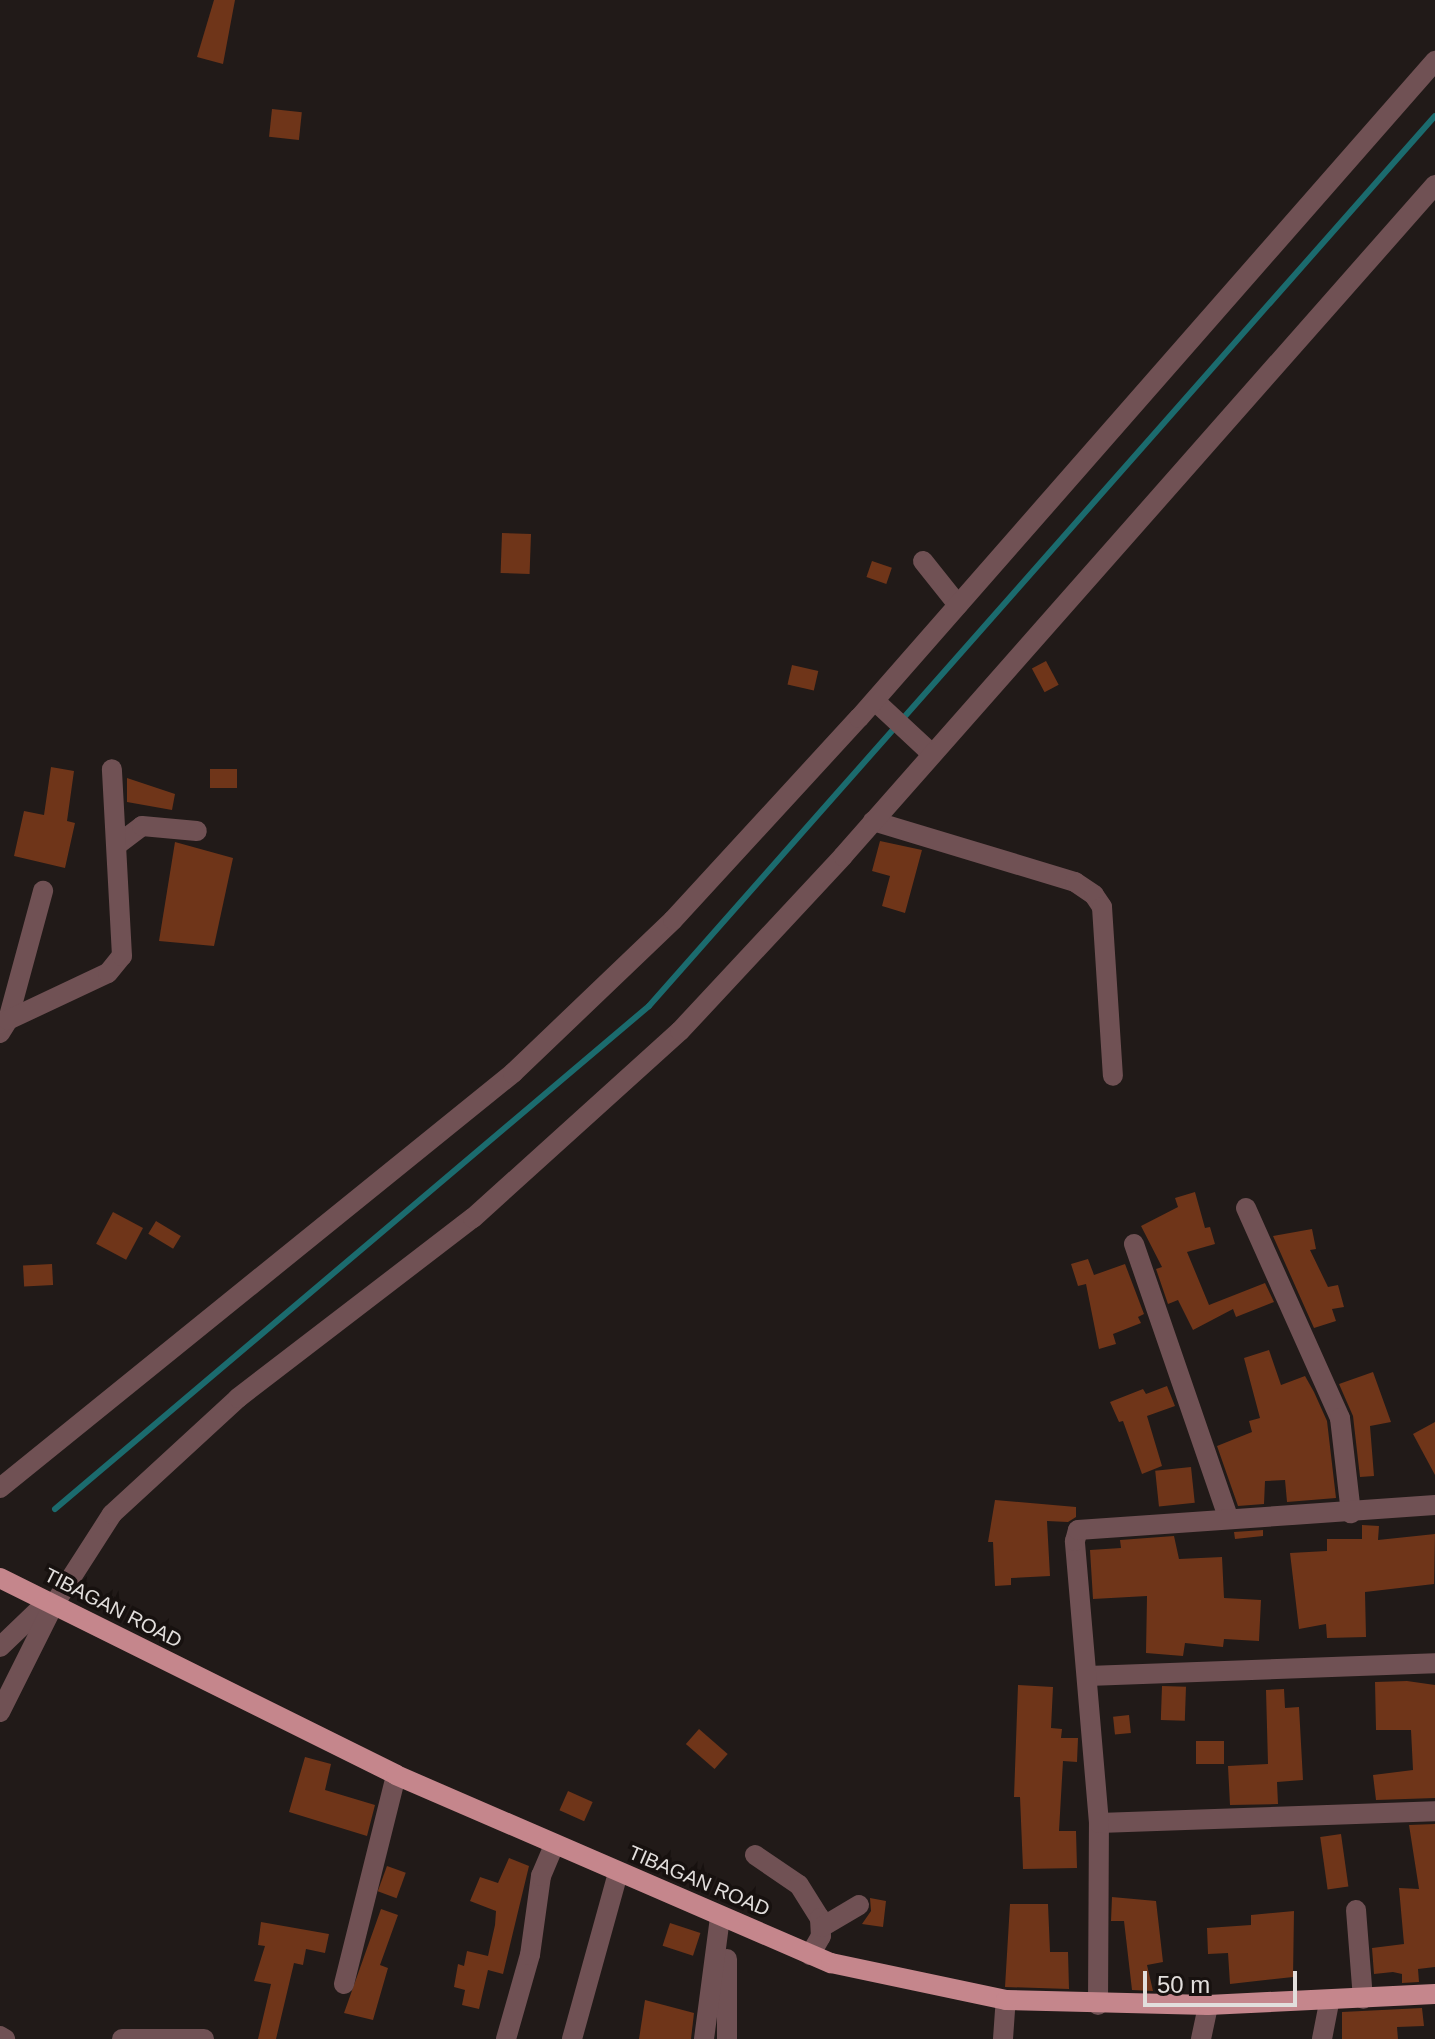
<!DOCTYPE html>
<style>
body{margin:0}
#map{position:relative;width:1435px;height:2039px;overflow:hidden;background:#211a18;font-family:Helvetica,sans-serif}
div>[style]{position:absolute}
.stream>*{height:6px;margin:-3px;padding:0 3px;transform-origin:3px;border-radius:3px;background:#1b6b6e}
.building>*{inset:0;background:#6f3519;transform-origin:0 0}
.minor>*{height:20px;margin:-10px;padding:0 10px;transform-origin:10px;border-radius:10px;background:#705154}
.major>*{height:20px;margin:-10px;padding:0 10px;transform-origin:10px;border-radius:10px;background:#c5868c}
span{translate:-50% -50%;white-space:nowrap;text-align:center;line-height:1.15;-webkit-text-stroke:7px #17110f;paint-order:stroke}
.street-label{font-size:20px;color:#e2dedc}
.scale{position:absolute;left:1143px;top:1971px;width:154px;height:36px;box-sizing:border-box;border:4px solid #e2dedc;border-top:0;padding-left:10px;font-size:24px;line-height:28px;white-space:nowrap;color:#e2dedc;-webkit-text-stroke:6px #17110f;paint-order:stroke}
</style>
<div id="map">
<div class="stream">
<i style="left:55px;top:1509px;width:778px;rotate:-40.26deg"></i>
<i style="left:649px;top:1006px;width:1187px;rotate:-48.55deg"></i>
</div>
<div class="building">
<i style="clip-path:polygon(214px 0,235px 0,223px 64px,197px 57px)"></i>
<i style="left:272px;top:109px;width:30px;height:28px;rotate:6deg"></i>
<i style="left:502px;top:533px;width:29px;height:40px;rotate:2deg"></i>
<i style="left:872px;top:561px;width:21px;height:17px;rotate:19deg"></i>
<i style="left:1046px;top:661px;width:27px;height:16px;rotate:62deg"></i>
<i style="left:792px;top:665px;width:27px;height:20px;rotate:13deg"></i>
<i style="clip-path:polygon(51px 767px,74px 771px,67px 821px,75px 823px,65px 868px,14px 856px,24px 811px,44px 815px)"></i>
<i style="left:210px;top:769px;width:27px;height:19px"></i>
<i style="clip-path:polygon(127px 778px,175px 794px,172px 810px,127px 802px)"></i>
<i style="clip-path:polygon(880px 841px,922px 850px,905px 913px,882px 906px,890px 876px,872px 871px)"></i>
<i style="clip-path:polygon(175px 842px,233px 858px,214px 946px,159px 941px)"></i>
<i style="clip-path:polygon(1195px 1192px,1205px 1228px,1210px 1227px,1215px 1244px,1187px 1252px,1209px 1305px,1265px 1283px,1274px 1302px,1236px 1317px,1233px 1309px,1193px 1330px,1178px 1300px,1168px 1304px,1156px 1269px,1162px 1267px,1141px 1226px,1178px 1207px,1175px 1198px)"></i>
<i style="left:113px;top:1212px;width:34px;height:36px;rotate:28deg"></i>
<i style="left:156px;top:1221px;width:29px;height:15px;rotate:31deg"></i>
<i style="clip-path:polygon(1312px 1229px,1316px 1249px,1310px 1250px,1328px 1287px,1338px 1285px,1344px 1307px,1332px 1309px,1336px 1321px,1314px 1328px,1273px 1236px)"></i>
<i style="clip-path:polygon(1088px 1259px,1094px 1275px,1125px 1264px,1144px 1314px,1138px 1317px,1141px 1323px,1113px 1334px,1116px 1344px,1099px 1349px,1086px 1284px,1078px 1286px,1071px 1264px)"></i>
<i style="left:52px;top:1264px;width:21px;height:29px;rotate:87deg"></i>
<i style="clip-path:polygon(1269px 1350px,1281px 1385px,1305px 1376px,1314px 1392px,1327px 1421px,1336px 1498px,1287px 1502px,1285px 1480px,1265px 1481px,1264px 1504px,1238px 1506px,1217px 1446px,1252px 1432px,1249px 1421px,1260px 1418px,1244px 1358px)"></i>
<i style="clip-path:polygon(1373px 1372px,1391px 1422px,1370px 1426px,1374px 1476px,1360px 1477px,1353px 1416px,1339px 1384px)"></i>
<i style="clip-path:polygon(1167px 1386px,1175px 1406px,1147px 1416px,1162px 1466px,1142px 1474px,1123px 1421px,1119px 1422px,1110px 1402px,1143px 1389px,1146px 1394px)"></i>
<i style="clip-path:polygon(1435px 1422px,1435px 1475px,1413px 1434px)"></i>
<i style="left:1191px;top:1467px;width:36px;height:36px;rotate:84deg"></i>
<i style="clip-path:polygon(995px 1500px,1076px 1507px,1076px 1517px,1068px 1522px,1047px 1521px,1050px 1576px,1011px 1578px,1011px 1585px,995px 1586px,993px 1542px,988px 1542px)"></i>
<i style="clip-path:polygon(1362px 1525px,1379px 1526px,1378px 1540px,1435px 1534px,1434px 1584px,1365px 1592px,1366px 1637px,1327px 1638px,1326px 1624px,1299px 1629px,1290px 1553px,1327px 1551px,1327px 1539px,1362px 1539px)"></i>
<i style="clip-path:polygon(1263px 1530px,1263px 1536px,1235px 1539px,1234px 1532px)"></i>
<i style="clip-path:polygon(1174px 1536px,1179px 1559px,1222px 1557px,1224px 1598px,1261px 1600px,1259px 1641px,1224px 1639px,1223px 1647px,1185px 1643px,1183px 1656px,1146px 1653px,1147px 1596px,1093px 1599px,1090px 1550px,1121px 1548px,1120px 1540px)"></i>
<i style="clip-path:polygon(1407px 1681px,1435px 1685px,1435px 1798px,1376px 1800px,1373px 1775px,1413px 1770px,1411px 1730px,1376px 1730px,1375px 1682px)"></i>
<i style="clip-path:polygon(1018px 1685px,1053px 1687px,1051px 1728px,1062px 1729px,1061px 1738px,1078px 1738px,1077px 1762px,1063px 1761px,1059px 1831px,1076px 1831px,1077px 1868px,1023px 1869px,1020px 1797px,1014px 1797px)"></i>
<i style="left:1162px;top:1686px;width:24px;height:34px;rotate:2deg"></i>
<i style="clip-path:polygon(1284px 1689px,1285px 1708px,1299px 1707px,1303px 1780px,1277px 1782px,1278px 1804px,1230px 1805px,1228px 1766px,1268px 1764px,1266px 1690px)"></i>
<i style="left:1129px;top:1715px;width:18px;height:16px;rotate:84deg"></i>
<i style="left:699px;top:1729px;width:38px;height:20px;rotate:41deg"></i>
<i style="left:1224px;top:1741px;width:23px;height:28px;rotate:90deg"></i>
<i style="clip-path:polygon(305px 1757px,331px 1764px,325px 1790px,375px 1805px,367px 1836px,289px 1812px)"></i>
<i style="left:568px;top:1791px;width:27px;height:21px;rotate:24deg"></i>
<i style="clip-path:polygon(1435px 1824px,1435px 1967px,1418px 1969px,1419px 1982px,1402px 1983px,1402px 1974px,1393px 1972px,1374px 1974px,1372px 1948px,1404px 1944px,1399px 1888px,1419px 1889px,1409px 1825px)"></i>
<i style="left:1341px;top:1834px;width:53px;height:21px;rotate:82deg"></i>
<i style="clip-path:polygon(509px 1858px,529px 1866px,503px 1974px,488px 1970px,479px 2009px,462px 2005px,465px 1990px,454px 1987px,458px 1964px,464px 1966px,467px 1951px,488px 1956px,495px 1925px,496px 1911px,470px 1901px,480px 1877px,498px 1883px)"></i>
<i style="left:387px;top:1866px;width:20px;height:27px;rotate:20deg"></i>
<i style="clip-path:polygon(1112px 1897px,1156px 1901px,1163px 1962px,1147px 1965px,1153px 1991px,1132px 1990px,1124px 1921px,1111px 1921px)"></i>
<i style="clip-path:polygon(870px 1898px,886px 1901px,883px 1927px,862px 1924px,871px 1911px)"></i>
<i style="clip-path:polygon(1010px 1904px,1048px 1904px,1050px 1952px,1068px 1952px,1069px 1989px,1005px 1987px)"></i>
<i style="clip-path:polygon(381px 1909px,398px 1915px,380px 1965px,388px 1968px,373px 2020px,344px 2013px)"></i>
<i style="clip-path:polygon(1294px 1911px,1293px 1977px,1230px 1984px,1228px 1953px,1208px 1954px,1207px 1928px,1251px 1925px,1251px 1915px)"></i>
<i style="clip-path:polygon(261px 1922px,329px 1934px,325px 1953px,306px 1949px,303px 1965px,294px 1963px,276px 2039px,258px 2039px,271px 1984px,254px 1981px,265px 1946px,258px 1945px)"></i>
<i style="left:670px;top:1923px;width:32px;height:24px;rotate:18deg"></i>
<i style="clip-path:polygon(645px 2000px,694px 2013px,691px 2039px,639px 2039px)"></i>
<i style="clip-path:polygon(1422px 2008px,1424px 2026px,1397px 2027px,1398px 2039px,1342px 2039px,1342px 2012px)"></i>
</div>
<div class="minor">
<i style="left:923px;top:561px;width:56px;rotate:51.5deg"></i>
<i style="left:875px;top:701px;width:78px;rotate:42.9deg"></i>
<i style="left:873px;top:821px;width:211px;rotate:16.8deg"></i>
<i style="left:1075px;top:882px;width:23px;rotate:34deg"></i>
<i style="left:1094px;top:895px;width:14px;rotate:56deg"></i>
<i style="left:1102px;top:907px;width:169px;rotate:86.3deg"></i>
<i style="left:117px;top:845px;width:31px;rotate:-37deg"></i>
<i style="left:142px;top:826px;width:55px;rotate:5.2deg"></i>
<i style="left:8px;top:1020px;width:134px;rotate:-74.8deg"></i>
<i style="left:0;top:1033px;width:15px;rotate:-58deg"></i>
<i style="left:8px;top:1020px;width:110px;rotate:-25.2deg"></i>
<i style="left:108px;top:973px;width:22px;rotate:-51deg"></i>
<i style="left:122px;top:956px;width:187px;rotate:-93.1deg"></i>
<i style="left:1246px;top:1208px;width:230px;rotate:65.9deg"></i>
<i style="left:1340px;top:1418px;width:96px;rotate:83.4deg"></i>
<i style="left:1134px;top:1244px;width:289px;rotate:71deg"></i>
<i style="left:0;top:1488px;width:660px;rotate:-38.97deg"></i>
<i style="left:513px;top:1073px;width:221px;rotate:-43.7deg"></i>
<i style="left:673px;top:920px;width:275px;rotate:-47.4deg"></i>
<i style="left:859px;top:718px;width:874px;rotate:-48.76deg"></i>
<i style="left:0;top:1647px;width:64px;rotate:-43.7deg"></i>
<i style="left:1088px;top:1676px;width:347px;rotate:-2.1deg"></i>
<i style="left:0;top:1712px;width:119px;rotate:-63.4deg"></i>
<i style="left:53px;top:1606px;width:109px;rotate:-57.3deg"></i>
<i style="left:112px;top:1514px;width:171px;rotate:-42.6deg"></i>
<i style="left:238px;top:1398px;width:296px;rotate:-37.5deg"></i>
<i style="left:473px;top:1218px;width:279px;rotate:-42.1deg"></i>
<i style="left:680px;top:1031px;width:239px;rotate:-47deg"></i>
<i style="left:843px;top:856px;width:895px;rotate:-48.58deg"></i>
<i style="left:1099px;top:1823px;width:336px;rotate:-2deg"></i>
<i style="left:755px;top:1855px;width:53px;rotate:34.3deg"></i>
<i style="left:799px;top:1885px;width:39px;rotate:58deg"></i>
<i style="left:820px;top:1918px;width:18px;rotate:87deg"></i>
<i style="left:821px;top:1936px;width:22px;rotate:120deg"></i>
<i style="left:1356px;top:1910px;width:89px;rotate:85.5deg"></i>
<i style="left:822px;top:1927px;width:43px;rotate:-30.7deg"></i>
<i style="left:727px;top:1959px;width:80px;rotate:90deg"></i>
<i style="left:344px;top:1984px;width:215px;rotate:-76deg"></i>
<i style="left:1098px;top:2005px;width:182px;rotate:-89.7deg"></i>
<i style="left:1099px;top:1823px;width:283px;rotate:-94.9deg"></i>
<i style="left:1075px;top:1541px;width:11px;rotate:-75deg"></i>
<i style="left:1078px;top:1530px;width:358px;rotate:-4deg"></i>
<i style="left:0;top:2036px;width:6px;rotate:31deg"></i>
<i style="left:122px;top:2039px;width:82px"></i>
<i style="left:506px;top:2039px;width:87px;rotate:-74.1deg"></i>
<i style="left:530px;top:1955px;width:80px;rotate:-82.1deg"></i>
<i style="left:541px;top:1876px;width:34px;rotate:-67deg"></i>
<i style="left:572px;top:2039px;width:172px;rotate:-74.5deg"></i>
<i style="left:704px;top:2039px;width:122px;rotate:-82.5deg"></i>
<i style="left:1003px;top:2039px;width:39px;rotate:-86deg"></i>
<i style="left:1201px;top:2039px;width:35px;rotate:-78deg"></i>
<i style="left:1322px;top:2039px;width:38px;rotate:-79deg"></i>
</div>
<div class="major">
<i style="left:0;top:1578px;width:442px;rotate:26.4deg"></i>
<i style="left:396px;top:1775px;width:474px;rotate:23.4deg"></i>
<i style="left:831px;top:1963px;width:179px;rotate:11.9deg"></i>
<i style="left:1006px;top:2000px;width:202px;rotate:1.4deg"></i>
<i style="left:1208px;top:2005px;width:227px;rotate:-2.8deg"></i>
</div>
<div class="street-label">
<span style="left:113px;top:1608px;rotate:27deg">TIBAGAN ROAD</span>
<span style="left:699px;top:1881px;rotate:23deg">TIBAGAN ROAD</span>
</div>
<div class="scale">50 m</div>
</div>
